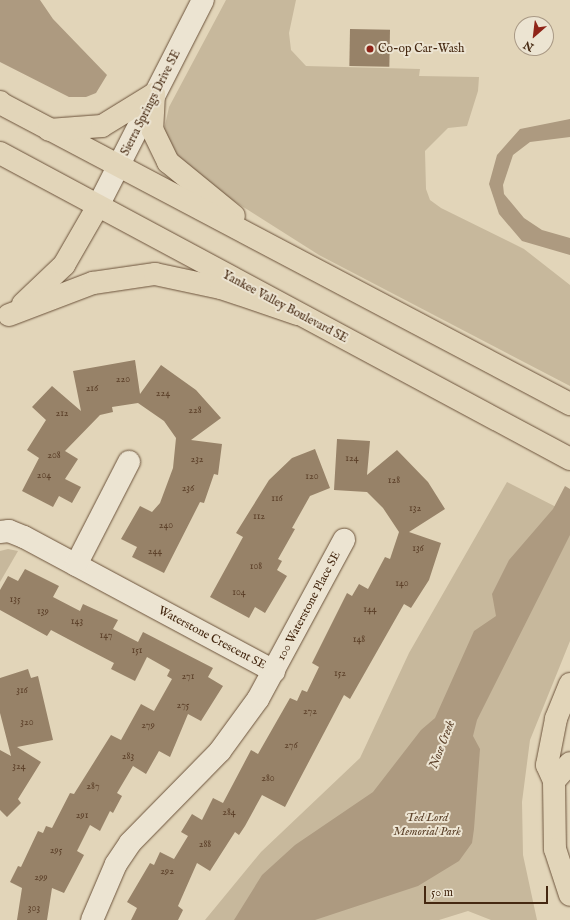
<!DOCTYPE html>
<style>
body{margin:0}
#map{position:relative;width:570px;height:920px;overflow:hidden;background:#e2d5b9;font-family:"IM FELL English",serif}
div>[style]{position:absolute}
.green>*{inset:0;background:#c7b89c}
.water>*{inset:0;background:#ad9a80}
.building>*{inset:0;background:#978268;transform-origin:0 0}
.roads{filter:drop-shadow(0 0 1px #6c533b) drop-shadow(0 0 1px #6c533b)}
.minor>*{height:22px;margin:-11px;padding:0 11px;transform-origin:11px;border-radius:11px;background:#ece4d2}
.major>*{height:22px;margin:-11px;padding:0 11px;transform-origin:11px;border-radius:11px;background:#e2d5b9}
.highway>*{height:22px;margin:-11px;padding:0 11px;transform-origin:11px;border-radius:11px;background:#e2d5b9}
.dots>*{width:11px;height:11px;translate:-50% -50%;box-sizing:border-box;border:2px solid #ece4d2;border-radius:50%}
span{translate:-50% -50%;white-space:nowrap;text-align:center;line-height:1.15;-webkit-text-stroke:4px #ece4d2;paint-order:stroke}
.number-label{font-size:10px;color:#5a3e27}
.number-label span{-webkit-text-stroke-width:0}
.poi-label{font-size:12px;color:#452811}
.left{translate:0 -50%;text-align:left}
.street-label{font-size:12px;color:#452811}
.park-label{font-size:12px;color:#5f452d;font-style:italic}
.water-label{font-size:13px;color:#5f442d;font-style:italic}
.north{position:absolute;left:514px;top:16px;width:40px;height:40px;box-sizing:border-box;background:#ece4d2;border:1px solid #a99985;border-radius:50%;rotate:208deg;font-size:11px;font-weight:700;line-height:16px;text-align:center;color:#452811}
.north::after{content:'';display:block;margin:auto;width:14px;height:18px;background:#8f2418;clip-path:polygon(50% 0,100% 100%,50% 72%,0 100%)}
.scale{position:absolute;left:424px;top:886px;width:124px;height:18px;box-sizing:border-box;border:2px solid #452811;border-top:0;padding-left:5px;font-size:12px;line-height:14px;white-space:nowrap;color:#452811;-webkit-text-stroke:3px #ece4d2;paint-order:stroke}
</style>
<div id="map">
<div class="green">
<i style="clip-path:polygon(226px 0,296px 0,289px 33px,291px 50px,306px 66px,420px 69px,419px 76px,479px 77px,478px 91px,467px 126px,448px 128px,425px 151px,426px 189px,430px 200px,441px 208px,524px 249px,570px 285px,570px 386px,319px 255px,207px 184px,170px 149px,164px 130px,169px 107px)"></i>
<i style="clip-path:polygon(507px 482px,570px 514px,570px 641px,530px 740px,522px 802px,523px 855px,537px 920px,491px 920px,468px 911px,439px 920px,205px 920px,261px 852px,360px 758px,409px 653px)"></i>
<i style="clip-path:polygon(8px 549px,18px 551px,0 582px,0 551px)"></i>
</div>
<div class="water">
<i style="clip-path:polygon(0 0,40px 0,53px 19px,107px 75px,96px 93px,86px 97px,69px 97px,0 62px)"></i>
<i style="clip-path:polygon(570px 119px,570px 137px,530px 142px,513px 155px,503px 185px,504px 194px,524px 218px,542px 230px,570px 238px,570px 255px,522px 241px,499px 214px,489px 184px,497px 155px,520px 129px)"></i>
<i style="clip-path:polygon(565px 486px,570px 489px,570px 535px,477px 720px,473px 736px,480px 749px,474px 829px,472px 843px,459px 861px,418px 886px,315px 920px,234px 920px,262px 875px,295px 845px,373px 792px,421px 730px,435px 718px,474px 631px,496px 616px,492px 594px,509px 560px,553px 509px)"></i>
</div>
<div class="building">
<i style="left:350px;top:29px;width:40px;height:37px;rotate:1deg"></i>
<i style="clip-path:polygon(135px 360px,140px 394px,161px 365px,196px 390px,221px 418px,191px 440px,222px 444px,218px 475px,214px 474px,204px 503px,200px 502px,164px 573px,132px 557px,137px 547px,121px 539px,140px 506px,152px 512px,160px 503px,173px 468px,176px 438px,164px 421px,138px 403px,112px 407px,113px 412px,100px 415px,65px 451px,78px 459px,65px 479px,81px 487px,72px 503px,59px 496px,53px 507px,22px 491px,39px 458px,27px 450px,46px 420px,32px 407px,52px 386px,81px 411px,73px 371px)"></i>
<i style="clip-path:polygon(337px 439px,370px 441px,367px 475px,397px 450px,428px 482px,445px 509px,409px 532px,441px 543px,429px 580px,411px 608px,404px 604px,350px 699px,344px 695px,285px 807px,262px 795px,245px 826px,239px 835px,235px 832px,210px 871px,197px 863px,178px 906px,183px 910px,178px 920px,131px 920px,137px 908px,127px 902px,150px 863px,154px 865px,160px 852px,174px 859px,188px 836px,181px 832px,192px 814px,202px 820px,213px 798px,223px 803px,251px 750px,258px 754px,290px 698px,297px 701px,302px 690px,307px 692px,319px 667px,312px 663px,347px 593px,352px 596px,359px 584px,368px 589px,385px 557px,390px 559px,399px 532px,383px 508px,367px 492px,334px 490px)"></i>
<i style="clip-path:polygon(315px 449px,330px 488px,310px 496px,292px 528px,295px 529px,278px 559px,282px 561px,277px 570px,287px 576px,265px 613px,255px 607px,249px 618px,210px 597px,243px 537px,236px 533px,269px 480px,292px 458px)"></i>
<i style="clip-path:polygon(25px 569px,59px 586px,53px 597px,80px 611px,83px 604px,118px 620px,113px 629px,138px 642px,143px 632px,213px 668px,208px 677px,223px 686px,201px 721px,188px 714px,170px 757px,159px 751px,146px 774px,133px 766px,117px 793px,122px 796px,113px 813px,110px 811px,100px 831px,90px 825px,77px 851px,84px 855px,64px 893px,52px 888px,47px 920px,17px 920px,22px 888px,10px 882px,18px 866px,21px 867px,38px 831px,43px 833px,46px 826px,52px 828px,70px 793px,74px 794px,111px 735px,121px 740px,141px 704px,154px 711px,172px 679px,167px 676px,170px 670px,147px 657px,135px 681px,111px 669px,114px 663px,85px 648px,51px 630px,47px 636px,0 610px,0 590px,8px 576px,18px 581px)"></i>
<i style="clip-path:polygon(28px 669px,31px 678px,38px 676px,53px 740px,17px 747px,41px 762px,18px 799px,21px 803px,7px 817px,0 810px,0 750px,11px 756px,0 713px,0 678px)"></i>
</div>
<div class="roads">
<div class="minor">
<i style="left:98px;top:206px;width:231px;rotate:-63deg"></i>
<i style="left:0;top:532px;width:9px;rotate:-6deg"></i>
<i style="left:9px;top:531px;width:16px;rotate:22deg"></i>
<i style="left:24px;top:537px;width:284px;rotate:28.2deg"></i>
<i style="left:76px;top:565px;width:116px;rotate:-62.8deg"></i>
<i style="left:92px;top:920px;width:61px;rotate:-66.8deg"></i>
<i style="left:116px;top:864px;width:25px;rotate:-56deg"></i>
<i style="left:130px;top:843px;width:129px;rotate:-45.6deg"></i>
<i style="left:220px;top:751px;width:64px;rotate:-53.8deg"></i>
<i style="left:258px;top:699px;width:181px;rotate:-61.6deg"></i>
</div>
<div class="major">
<i style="left:154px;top:94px;width:35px;rotate:93deg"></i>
<i style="left:152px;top:129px;width:37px;rotate:64deg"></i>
<i style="left:168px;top:162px;width:85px;rotate:39.3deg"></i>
<i style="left:0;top:103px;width:645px;rotate:27.84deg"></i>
<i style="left:49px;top:130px;width:53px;rotate:-4.3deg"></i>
<i style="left:102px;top:126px;width:61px;rotate:-31.6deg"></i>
<i style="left:0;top:153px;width:647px;rotate:28.23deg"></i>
<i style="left:570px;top:684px;width:38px;rotate:112deg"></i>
<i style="left:556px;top:719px;width:47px;rotate:101.1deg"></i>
<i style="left:547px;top:765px;width:17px;rotate:66deg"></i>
<i style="left:554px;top:781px;width:68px;rotate:89.2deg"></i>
<i style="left:555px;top:849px;width:48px;rotate:71.9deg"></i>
<i style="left:554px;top:781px;width:24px;rotate:-48deg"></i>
</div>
<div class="highway">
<i style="left:0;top:102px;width:3px;rotate:45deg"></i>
<i style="left:23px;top:304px;width:57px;rotate:-43.6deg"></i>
<i style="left:64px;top:265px;width:68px;rotate:-60deg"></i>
<i style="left:9px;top:315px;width:90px;rotate:-20.9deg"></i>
<i style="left:93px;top:283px;width:63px;rotate:-8.3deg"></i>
<i style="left:155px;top:274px;width:67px;rotate:12deg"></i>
<i style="left:221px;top:288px;width:81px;rotate:18.7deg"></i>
</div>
</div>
<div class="dots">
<i style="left:370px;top:49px;background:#8f2418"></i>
</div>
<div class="number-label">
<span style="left:123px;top:380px">220</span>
<span style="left:92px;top:389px">216</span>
<span style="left:163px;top:394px">224</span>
<span style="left:195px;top:411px">228</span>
<span style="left:62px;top:414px">212</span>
<span style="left:54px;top:456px">208</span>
<span style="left:352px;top:459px">124</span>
<span style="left:197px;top:460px">232</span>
<span style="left:44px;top:476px">204</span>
<span style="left:312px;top:477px">120</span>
<span style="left:394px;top:481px">128</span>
<span style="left:188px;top:489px">236</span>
<span style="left:277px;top:499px">116</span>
<span style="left:415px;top:509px">132</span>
<span style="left:259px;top:517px">112</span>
<span style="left:166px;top:526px">240</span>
<span style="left:418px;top:549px">136</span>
<span style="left:155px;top:552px">244</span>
<span style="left:256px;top:567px">108</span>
<span style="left:402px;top:584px">140</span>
<span style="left:239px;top:593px">104</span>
<span style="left:15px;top:600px">135</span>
<span style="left:370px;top:610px">144</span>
<span style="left:43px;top:612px">139</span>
<span style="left:77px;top:622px">143</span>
<span style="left:106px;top:636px">147</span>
<span style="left:359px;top:640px">148</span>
<span style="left:137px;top:651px">151</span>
<span style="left:340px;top:674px">152</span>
<span style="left:188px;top:677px">271</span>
<span style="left:22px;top:691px">316</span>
<span style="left:183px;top:706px">275</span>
<span style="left:310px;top:712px">272</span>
<span style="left:27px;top:723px">320</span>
<span style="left:148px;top:726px">279</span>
<span style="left:291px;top:746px">276</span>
<span style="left:128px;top:757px">283</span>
<span style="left:19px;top:767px">324</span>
<span style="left:268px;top:779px">280</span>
<span style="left:93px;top:787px">287</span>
<span style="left:229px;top:813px">284</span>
<span style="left:82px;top:816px">291</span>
<span style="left:205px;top:845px">288</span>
<span style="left:56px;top:851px">295</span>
<span style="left:167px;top:872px">292</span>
<span style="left:41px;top:878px">299</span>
<span style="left:34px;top:909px">303</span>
</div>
<div class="poi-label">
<span class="left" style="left:378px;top:49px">Co-op Car-Wash</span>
</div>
<div class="street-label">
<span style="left:151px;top:103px;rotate:-63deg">Sierra Springs Drive SE</span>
<span style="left:285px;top:307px;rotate:28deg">Yankee Valley Boulevard SE</span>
<span style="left:309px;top:606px;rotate:-62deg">100 Waterstone Place SE</span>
<span style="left:212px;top:638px;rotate:28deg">Waterstone Crescent SE</span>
</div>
<div class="park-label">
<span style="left:427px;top:825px">Ted Lord<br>Memorial Park</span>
</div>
<div class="water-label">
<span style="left:443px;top:745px;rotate:-69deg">Nose Creek</span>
</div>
<div class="north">N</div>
<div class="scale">50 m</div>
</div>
